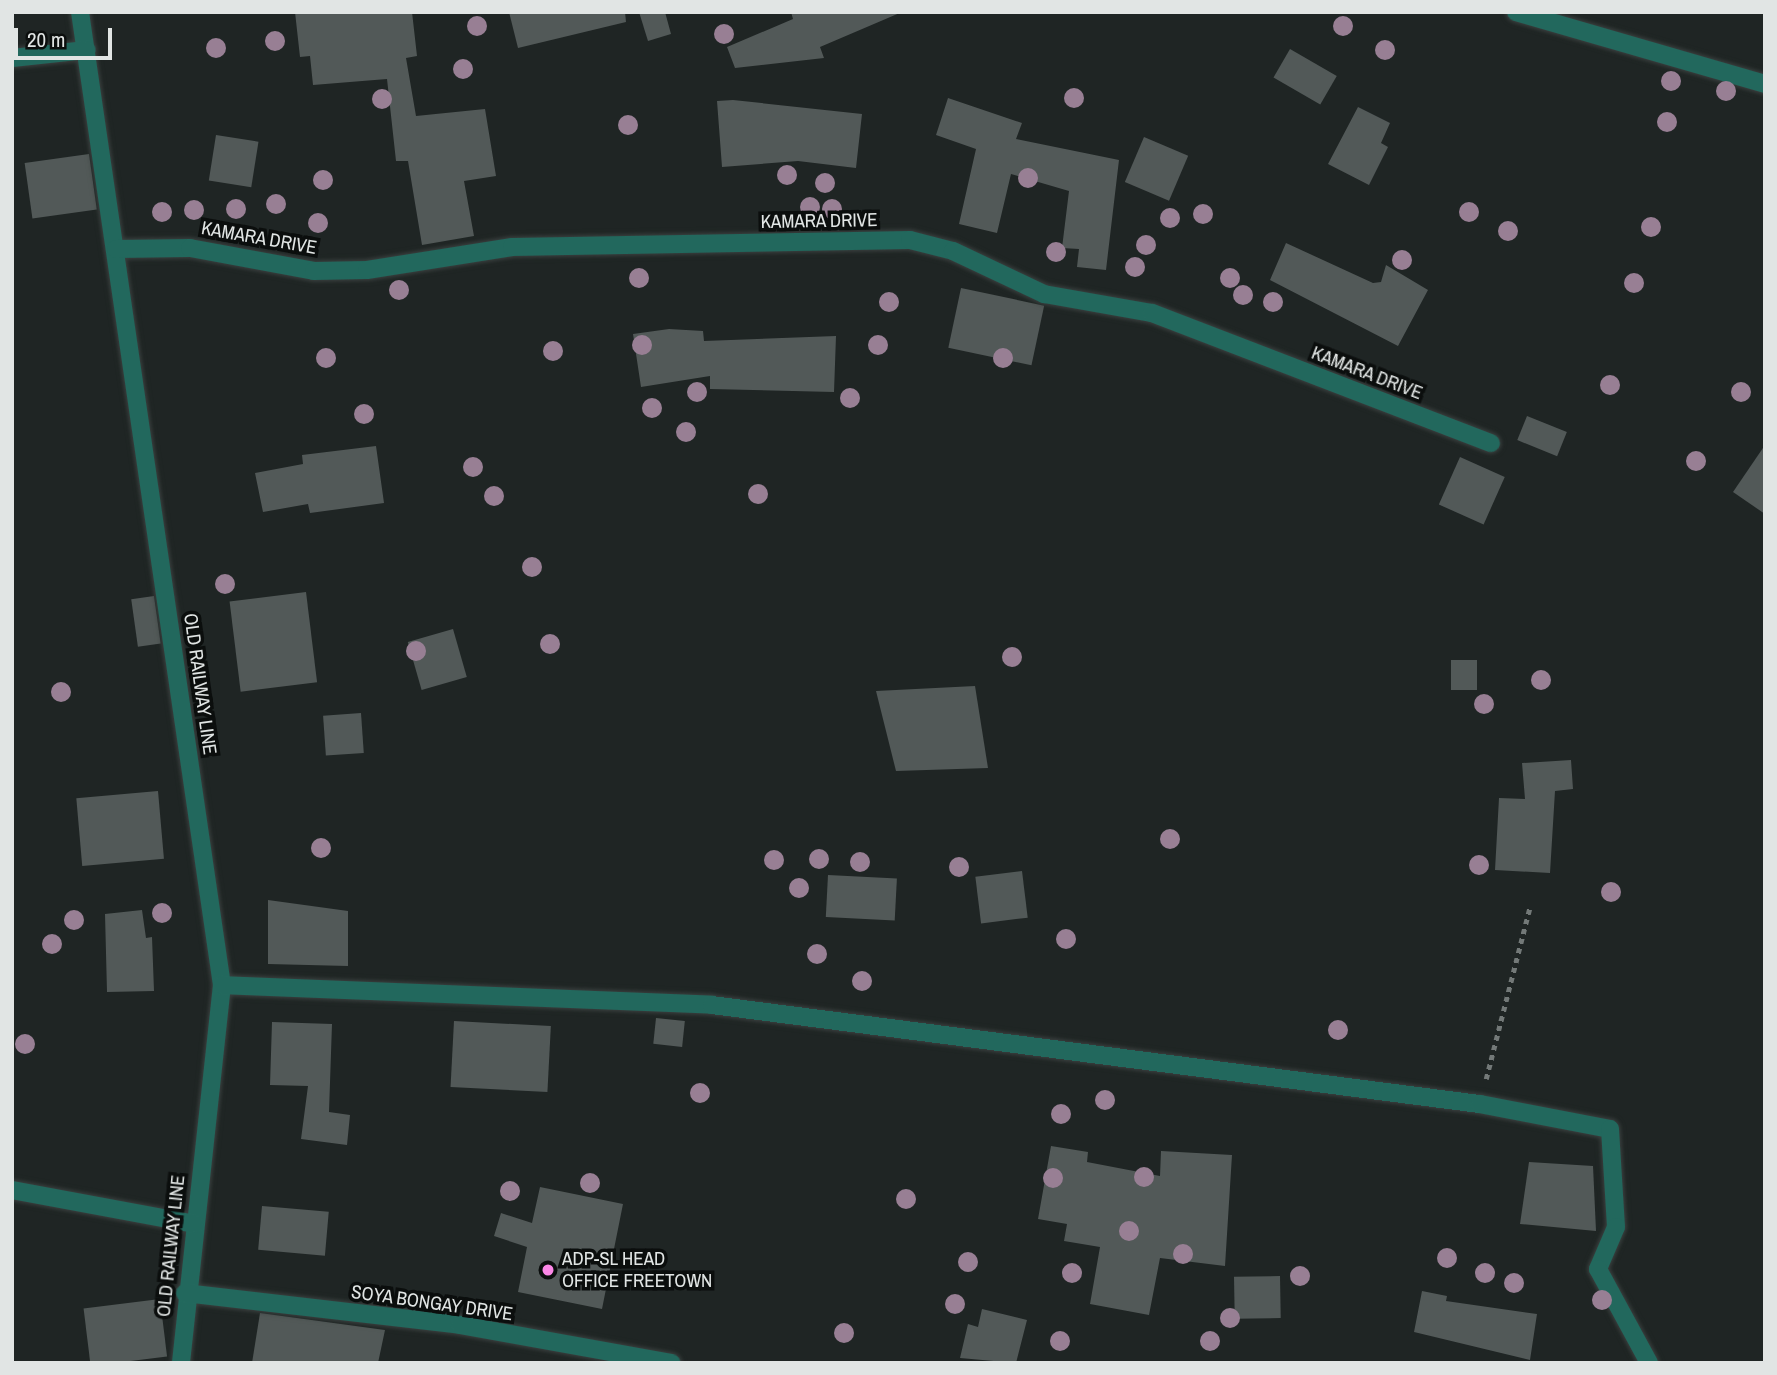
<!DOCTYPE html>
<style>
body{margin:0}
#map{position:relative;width:1777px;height:1375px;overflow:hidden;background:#1f2524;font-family:"Archivo Narrow",sans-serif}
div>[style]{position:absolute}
.building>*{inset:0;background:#525958;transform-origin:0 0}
.path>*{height:4.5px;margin-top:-2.25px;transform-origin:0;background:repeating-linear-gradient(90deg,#737978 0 5px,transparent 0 10px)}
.roads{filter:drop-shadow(0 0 2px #3a403f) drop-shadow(0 0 2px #3a403f)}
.minor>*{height:18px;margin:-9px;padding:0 9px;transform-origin:9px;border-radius:9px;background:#22685d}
.trees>*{width:20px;height:20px;margin:-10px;border-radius:50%;background:#987f94}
.dots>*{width:19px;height:19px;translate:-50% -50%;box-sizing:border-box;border:4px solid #0b0e0d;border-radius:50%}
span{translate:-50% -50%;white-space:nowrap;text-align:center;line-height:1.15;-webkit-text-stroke:7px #0b0e0d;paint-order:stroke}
.street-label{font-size:19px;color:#e1e5e4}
.poi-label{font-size:19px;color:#e1e5e4}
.left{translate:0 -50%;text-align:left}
.frame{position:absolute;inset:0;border:14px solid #e1e5e4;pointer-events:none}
.scale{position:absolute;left:14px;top:28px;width:98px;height:32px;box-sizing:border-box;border:4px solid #e1e5e4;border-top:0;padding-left:9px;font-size:21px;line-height:24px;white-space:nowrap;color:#e1e5e4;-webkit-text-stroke:5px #0b0e0d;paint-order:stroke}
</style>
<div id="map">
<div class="building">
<i style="clip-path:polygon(295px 12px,412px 12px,417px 56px,406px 58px,416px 116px,485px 109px,496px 176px,464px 181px,474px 236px,422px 245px,408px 161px,396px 161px,387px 79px,313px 85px,310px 56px,300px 57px)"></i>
<i style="clip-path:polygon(509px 12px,625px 12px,626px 22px,518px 48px)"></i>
<i style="clip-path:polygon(639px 12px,665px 12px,671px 34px,648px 41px)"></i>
<i style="clip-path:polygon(791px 12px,902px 12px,820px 47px,824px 58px,735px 68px,727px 47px,793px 19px)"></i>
<i style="left:1290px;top:49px;width:54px;height:33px;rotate:30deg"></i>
<i style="clip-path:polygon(948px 98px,1022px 123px,1016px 139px,1119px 160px,1106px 270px,1077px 267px,1079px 249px,1062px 248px,1069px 191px,1011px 174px,997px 233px,959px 224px,976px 149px,936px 135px)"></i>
<i style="clip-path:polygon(733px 100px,862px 114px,856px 168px,798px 161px,722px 167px,717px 101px)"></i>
<i style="clip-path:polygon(1358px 107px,1390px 123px,1381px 143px,1388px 147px,1369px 185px,1328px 164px)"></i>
<i style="left:216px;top:135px;width:43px;height:46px;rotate:9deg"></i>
<i style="left:1144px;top:137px;width:48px;height:49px;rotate:23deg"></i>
<i style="left:89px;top:154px;width:56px;height:65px;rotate:82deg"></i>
<i style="clip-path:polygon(1286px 243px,1373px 283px,1381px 282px,1386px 265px,1428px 290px,1398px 346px,1270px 280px)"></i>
<i style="left:961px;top:288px;width:85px;height:61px;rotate:12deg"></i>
<i style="clip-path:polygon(669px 329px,703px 331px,704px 341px,836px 336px,834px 392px,710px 389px,710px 376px,641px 387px,633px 334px)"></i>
<i style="left:1527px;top:416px;width:43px;height:26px;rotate:22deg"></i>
<i style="clip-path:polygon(1765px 445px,1765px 514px,1733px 492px)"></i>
<i style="clip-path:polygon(376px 446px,384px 503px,310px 513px,308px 504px,263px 512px,255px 473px,303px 464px,302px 455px)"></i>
<i style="left:1460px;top:457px;width:49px;height:52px;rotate:24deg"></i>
<i style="left:306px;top:592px;width:91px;height:77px;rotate:83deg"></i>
<i style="left:154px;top:596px;width:48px;height:23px;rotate:82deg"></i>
<i style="left:453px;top:629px;width:50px;height:47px;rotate:74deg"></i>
<i style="left:1451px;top:660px;width:26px;height:30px"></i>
<i style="clip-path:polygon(975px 686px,988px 768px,896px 771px,876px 691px)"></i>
<i style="left:361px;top:713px;width:40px;height:38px;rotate:86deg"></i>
<i style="clip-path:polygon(1571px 760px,1573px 789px,1555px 791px,1550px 873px,1495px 870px,1499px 798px,1525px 799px,1522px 763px)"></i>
<i style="left:158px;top:791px;width:68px;height:82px;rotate:85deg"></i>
<i style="left:1022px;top:871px;width:47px;height:47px;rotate:83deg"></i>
<i style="left:828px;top:875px;width:69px;height:42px;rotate:3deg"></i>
<i style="clip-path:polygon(268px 900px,348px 911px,348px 966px,268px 964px)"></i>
<i style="clip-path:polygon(142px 910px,146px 938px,152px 937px,154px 991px,107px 992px,105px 914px)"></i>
<i style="left:656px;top:1018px;width:29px;height:26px;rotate:6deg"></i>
<i style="left:454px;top:1021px;width:97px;height:66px;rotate:3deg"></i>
<i style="clip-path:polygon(272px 1022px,332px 1024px,329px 1112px,350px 1115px,347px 1145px,301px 1139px,308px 1086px,270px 1085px)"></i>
<i style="clip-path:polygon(1051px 1146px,1088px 1152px,1087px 1162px,1160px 1176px,1161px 1151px,1232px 1155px,1225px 1266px,1160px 1258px,1149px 1315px,1090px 1304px,1100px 1247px,1064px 1241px,1067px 1224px,1038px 1219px)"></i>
<i style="clip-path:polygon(1529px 1162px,1593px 1166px,1596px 1231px,1520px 1224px)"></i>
<i style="clip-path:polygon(540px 1187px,623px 1204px,602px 1309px,518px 1292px,527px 1247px,494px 1236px,501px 1213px,532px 1223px)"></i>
<i style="left:262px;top:1206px;width:67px;height:44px;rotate:5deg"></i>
<i style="left:1280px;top:1276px;width:42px;height:46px;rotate:89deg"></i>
<i style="clip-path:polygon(1422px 1291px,1447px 1296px,1446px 1301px,1537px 1314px,1530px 1360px,1414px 1332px)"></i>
<i style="left:160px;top:1299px;width:58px;height:77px;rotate:83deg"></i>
<i style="clip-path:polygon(982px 1309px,1027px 1320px,1016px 1363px,960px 1358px,968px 1324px,978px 1327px)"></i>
<i style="clip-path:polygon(260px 1313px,385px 1330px,378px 1363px,252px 1363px)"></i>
</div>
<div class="path">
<i style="left:1486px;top:1079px;width:178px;rotate:-75.7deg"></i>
</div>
<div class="roads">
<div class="minor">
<i style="left:80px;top:12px;width:983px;rotate:81.7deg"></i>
<i style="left:222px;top:985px;width:380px;rotate:96.2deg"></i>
<i style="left:1516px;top:12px;width:259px;rotate:16.1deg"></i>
<i style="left:12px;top:58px;width:75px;rotate:-6.1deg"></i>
<i style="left:116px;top:249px;width:74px;rotate:-0.8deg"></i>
<i style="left:190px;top:248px;width:126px;rotate:10.5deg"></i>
<i style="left:314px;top:271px;width:53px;rotate:-1.1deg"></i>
<i style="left:367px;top:270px;width:147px;rotate:-9deg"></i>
<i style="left:512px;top:247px;width:398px;rotate:-1deg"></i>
<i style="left:910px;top:240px;width:44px;rotate:14.3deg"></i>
<i style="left:953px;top:251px;width:101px;rotate:25.3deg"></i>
<i style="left:1044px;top:294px;width:110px;rotate:10deg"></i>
<i style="left:1152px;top:313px;width:363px;rotate:21deg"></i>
<i style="left:222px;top:985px;width:490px;rotate:2.3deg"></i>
<i style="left:712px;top:1005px;width:774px;rotate:7.35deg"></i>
<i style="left:1480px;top:1104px;width:132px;rotate:10.9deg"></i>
<i style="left:1610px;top:1129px;width:98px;rotate:86.5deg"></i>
<i style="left:1616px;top:1227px;width:46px;rotate:113.2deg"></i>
<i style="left:1598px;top:1269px;width:107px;rotate:61.5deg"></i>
<i style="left:12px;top:1190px;width:186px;rotate:10.5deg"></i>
<i style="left:185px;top:1293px;width:277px;rotate:6.6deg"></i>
<i style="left:460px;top:1325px;width:215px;rotate:10.2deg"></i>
</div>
</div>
<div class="trees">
<i style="left:477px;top:26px"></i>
<i style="left:1343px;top:26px"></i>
<i style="left:724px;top:34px"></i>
<i style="left:275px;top:41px"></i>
<i style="left:216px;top:48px"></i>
<i style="left:1385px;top:50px"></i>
<i style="left:463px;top:69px"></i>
<i style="left:1671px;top:81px"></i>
<i style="left:1726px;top:91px"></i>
<i style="left:1074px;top:98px"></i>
<i style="left:382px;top:99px"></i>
<i style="left:1667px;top:122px"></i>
<i style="left:628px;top:125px"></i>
<i style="left:787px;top:175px"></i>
<i style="left:1028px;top:178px"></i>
<i style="left:323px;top:180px"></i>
<i style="left:825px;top:183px"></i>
<i style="left:276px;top:204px"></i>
<i style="left:810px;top:207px"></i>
<i style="left:236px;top:209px"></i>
<i style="left:832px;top:209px"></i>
<i style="left:194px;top:210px"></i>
<i style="left:162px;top:212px"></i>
<i style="left:1469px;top:212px"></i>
<i style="left:1203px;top:214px"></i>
<i style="left:1170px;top:218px"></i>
<i style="left:318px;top:223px"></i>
<i style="left:1651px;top:227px"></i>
<i style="left:1508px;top:231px"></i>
<i style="left:1146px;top:245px"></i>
<i style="left:1056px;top:252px"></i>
<i style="left:1402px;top:260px"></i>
<i style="left:1135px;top:267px"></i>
<i style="left:639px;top:278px"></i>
<i style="left:1230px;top:278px"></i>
<i style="left:1634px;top:283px"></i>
<i style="left:399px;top:290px"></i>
<i style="left:1243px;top:295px"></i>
<i style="left:889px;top:302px"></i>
<i style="left:1273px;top:302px"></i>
<i style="left:642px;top:345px"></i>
<i style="left:878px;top:345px"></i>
<i style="left:553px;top:351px"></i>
<i style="left:326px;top:358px"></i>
<i style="left:1003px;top:358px"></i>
<i style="left:1610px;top:385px"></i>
<i style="left:697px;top:392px"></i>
<i style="left:1741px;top:392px"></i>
<i style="left:850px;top:398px"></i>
<i style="left:652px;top:408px"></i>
<i style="left:364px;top:414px"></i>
<i style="left:686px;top:432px"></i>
<i style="left:1696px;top:461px"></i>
<i style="left:473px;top:467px"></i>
<i style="left:758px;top:494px"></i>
<i style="left:494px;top:496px"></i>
<i style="left:532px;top:567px"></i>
<i style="left:225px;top:584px"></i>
<i style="left:550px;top:644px"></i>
<i style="left:416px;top:651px"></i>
<i style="left:1012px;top:657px"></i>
<i style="left:1541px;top:680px"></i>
<i style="left:61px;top:692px"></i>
<i style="left:1484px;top:704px"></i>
<i style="left:1170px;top:839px"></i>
<i style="left:321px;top:848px"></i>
<i style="left:819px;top:859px"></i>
<i style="left:774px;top:860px"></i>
<i style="left:860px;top:862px"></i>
<i style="left:1479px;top:865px"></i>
<i style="left:959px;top:867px"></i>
<i style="left:799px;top:888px"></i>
<i style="left:1611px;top:892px"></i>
<i style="left:162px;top:913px"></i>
<i style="left:74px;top:920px"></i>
<i style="left:1066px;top:939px"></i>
<i style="left:52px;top:944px"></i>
<i style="left:817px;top:954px"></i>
<i style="left:862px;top:981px"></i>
<i style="left:1338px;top:1030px"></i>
<i style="left:25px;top:1044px"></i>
<i style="left:700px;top:1093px"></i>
<i style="left:1105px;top:1100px"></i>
<i style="left:1061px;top:1114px"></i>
<i style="left:1144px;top:1177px"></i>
<i style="left:1053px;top:1178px"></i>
<i style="left:590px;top:1183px"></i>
<i style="left:510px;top:1191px"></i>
<i style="left:906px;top:1199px"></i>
<i style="left:1129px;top:1231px"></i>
<i style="left:1183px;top:1254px"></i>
<i style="left:1447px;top:1258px"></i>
<i style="left:968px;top:1262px"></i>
<i style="left:1072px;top:1273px"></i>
<i style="left:1485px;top:1273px"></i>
<i style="left:1300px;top:1276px"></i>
<i style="left:1514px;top:1283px"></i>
<i style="left:1602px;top:1300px"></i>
<i style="left:955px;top:1304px"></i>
<i style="left:1230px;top:1318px"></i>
<i style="left:844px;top:1333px"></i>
<i style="left:1060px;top:1341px"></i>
<i style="left:1210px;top:1341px"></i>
</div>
<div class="dots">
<i style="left:548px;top:1270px;background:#fb87e6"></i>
</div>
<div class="street-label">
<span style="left:819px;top:221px;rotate:-1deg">KAMARA DRIVE</span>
<span style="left:259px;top:238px;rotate:10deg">KAMARA DRIVE</span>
<span style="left:1367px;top:373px;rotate:21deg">KAMARA DRIVE</span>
<span style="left:200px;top:684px;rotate:82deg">OLD RAILWAY LINE</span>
<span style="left:171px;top:1246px;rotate:-84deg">OLD RAILWAY LINE</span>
<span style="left:432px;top:1303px;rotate:8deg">SOYA BONGAY DRIVE</span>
</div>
<div class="poi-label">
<span class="left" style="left:562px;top:1270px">ADP-SL HEAD<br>OFFICE FREETOWN</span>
</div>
<div class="frame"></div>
<div class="scale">20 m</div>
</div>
